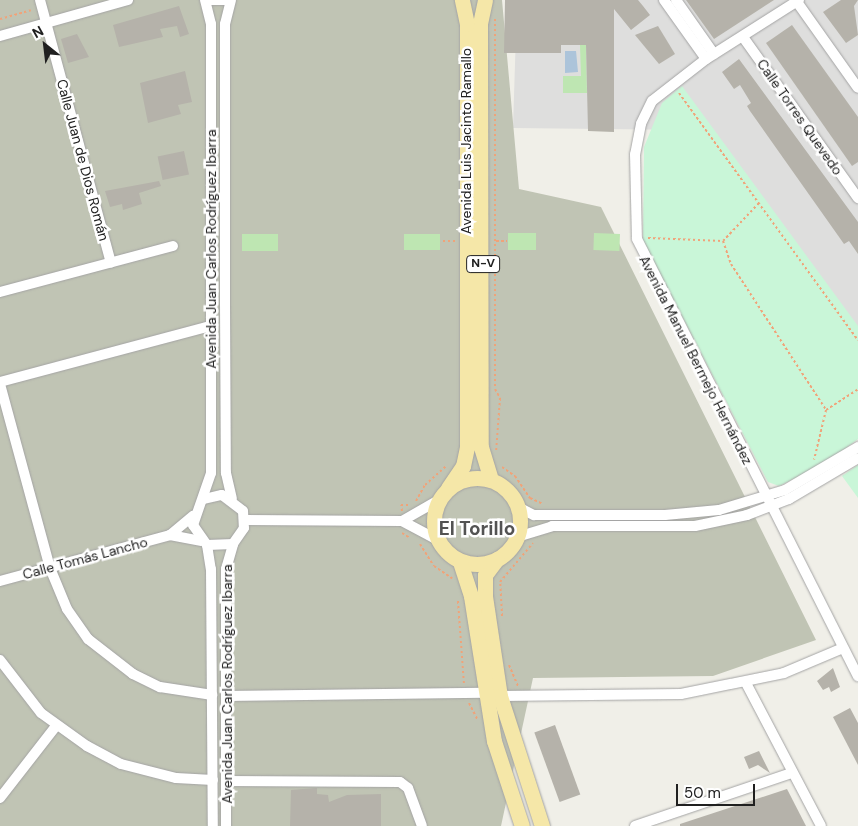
<!DOCTYPE html>
<meta charset="utf-8">
<style>
body{margin:0}
#map{position:relative;width:858px;height:826px;overflow:hidden;background:#f0efe8;font-family:"DM Sans",sans-serif}
div>[style]{position:absolute}
.residential>*{inset:0;background:#dededd}
.construction>*{inset:0;background:#c0c4b4}
.grass>*{inset:0;background:#bee6b2;transform-origin:0 0}
.park>*{inset:0;background:#c9f6d8}
.water>*{inset:0;background:#acc4da}
.building>*{inset:0;background:#b5b2aa;transform-origin:0 0}
.path>*{height:2px;margin-top:-1px;transform-origin:0;background:repeating-linear-gradient(90deg,#f0a379 0 2.5px,transparent 0 5px)}
.roads{filter:drop-shadow(0 0 1px #a4a4a4) drop-shadow(0 0 1px #a4a4a4)}
.street>*{height:10px;margin:-5px;padding:0 5px;transform-origin:5px;border-radius:5px;background:#fff}
.primary>*{height:15px;margin:-7.5px;padding:0 7.5px;transform-origin:7.5px;border-radius:7.5px;background:#f5e7a8}
.primary>.ring{margin:-7.5px;padding:0;box-sizing:content-box;background:none;border:15px solid #f5e7a8;border-radius:50%}
span{translate:-50% -50%;white-space:nowrap;text-align:center;line-height:1.15;-webkit-text-stroke:5px #fff;paint-order:stroke}
.shield-label span{padding:1px 4px;background:#fff;border:1px solid;border-radius:4px;-webkit-text-stroke-width:0}
.shield-label{font-size:12px;color:#202020;font-weight:700}
.street-label{font-size:14px;color:#202020}
.district-label{font-size:19px;color:#535353;font-weight:700}
.north{position:absolute;left:20px;top:20px;width:50px;height:50px;-webkit-text-stroke:4px #fff;paint-order:stroke;rotate:331deg;font-size:14px;font-weight:700;line-height:20px;text-align:center;color:#202020}
.north::after{content:'';display:block;margin:auto;width:18px;height:22px;background:#202020;clip-path:polygon(50% 0,100% 100%,50% 72%,0 100%)}
.scale{position:absolute;left:676px;top:784px;width:79px;height:22px;box-sizing:border-box;border:2px solid #202020;border-top:0;padding-left:6px;font-size:15px;line-height:18px;white-space:nowrap;color:#202020;-webkit-text-stroke:4px #fff;paint-order:stroke}
</style>
<div id="map">
<div class="residential">
<i style="clip-path:polygon(517px 0,858px 0,858px 360px,692px 130px,513px 128px)"></i>
</div>
<div class="construction">
<i style="clip-path:polygon(0 0,502px 0,519px 189px,601px 207px,816px 640px,713px 676px,533px 678px,501px 826px,0 826px)"></i>
</div>
<div class="grass">
<i style="clip-path:polygon(580px 45px,586px 45px,587px 93px,563px 93px,563px 76px,581px 76px)"></i>
<i style="left:536px;top:233px;width:17px;height:28px;rotate:90deg"></i>
<i style="left:594px;top:233px;width:26px;height:17px;rotate:2deg"></i>
<i style="left:242px;top:234px;width:36px;height:17px"></i>
<i style="left:404px;top:234px;width:36px;height:16px"></i>
</div>
<div class="park">
<i style="clip-path:polygon(682px 86px,858px 326px,858px 439px,826px 463px,779px 486px,768px 482px,643px 241px,644px 147px,662px 103px)"></i>
<i style="clip-path:polygon(858px 465px,858px 498px,842px 476px)"></i>
</div>
<div class="water">
<i style="clip-path:polygon(565px 51px,576px 51px,578px 72px,565px 73px)"></i>
</div>
<div class="building">
<i style="clip-path:polygon(505px 0,638px 0,643px 6px,650px 15px,631px 30px,614px 9px,614px 132px,588px 131px,586px 45px,561px 45px,561px 53px,504px 53px)"></i>
<i style="clip-path:polygon(686px 0,774px 0,714px 39px)"></i>
<i style="clip-path:polygon(841px 0,858px 0,854px 6px,858px 35px,846px 43px,823px 12px)"></i>
<i style="clip-path:polygon(179px 6px,189px 34px,180px 37px,177px 26px,160px 29px,163px 37px,119px 47px,113px 25px)"></i>
<i style="clip-path:polygon(792px 25px,858px 117px,858px 162px,852px 166px,766px 43px)"></i>
<i style="clip-path:polygon(658px 26px,675px 54px,659px 64px,635px 35px)"></i>
<i style="clip-path:polygon(77px 34px,89px 57px,68px 63px,61px 39px)"></i>
<i style="clip-path:polygon(739px 59px,858px 222px,858px 254px,849px 241px,844px 244px,750px 111px,747px 106px,751px 103px,740px 85px,734px 89px,722px 72px)"></i>
<i style="clip-path:polygon(185px 71px,192px 102px,178px 105px,181px 114px,148px 123px,140px 83px)"></i>
<i style="left:184px;top:151px;width:24px;height:27px;rotate:78deg"></i>
<i style="clip-path:polygon(159px 181px,161px 186px,139px 193px,142px 204px,123px 210px,122px 204px,110px 207px,105px 191px)"></i>
<i style="clip-path:polygon(833px 668px,840px 687px,831px 692px,829px 687px,823px 690px,817px 681px)"></i>
<i style="clip-path:polygon(850px 708px,858px 723px,858px 765px,833px 717px)"></i>
<i style="left:555px;top:725px;width:74px;height:22px;rotate:70deg"></i>
<i style="clip-path:polygon(759px 751px,770px 773px,758px 765px,749px 769px,744px 757px)"></i>
<i style="clip-path:polygon(317px 788px,317px 794px,328px 795px,329px 802px,347px 795px,381px 794px,381px 826px,290px 826px,291px 790px)"></i>
<i style="clip-path:polygon(787px 789px,806px 826px,680px 826px,680px 824px)"></i>
</div>
<div class="path">
<i style="left:0;top:19px;width:32px;rotate:-16deg"></i>
<i style="left:495px;top:19px;width:370px;rotate:90deg"></i>
<i style="left:495px;top:389px;width:10px;rotate:61deg"></i>
<i style="left:500px;top:398px;width:54px;rotate:94.2deg"></i>
<i style="left:679px;top:93px;width:305px;rotate:54.1deg"></i>
<i style="left:759px;top:203px;width:52px;rotate:133.5deg"></i>
<i style="left:723px;top:241px;width:24px;rotate:71deg"></i>
<i style="left:731px;top:264px;width:174px;rotate:56.9deg"></i>
<i style="left:826px;top:410px;width:51px;rotate:103.5deg"></i>
<i style="left:648px;top:238px;width:75px;rotate:2.3deg"></i>
<i style="left:443px;top:241px;width:13px"></i>
<i style="left:496px;top:241px;width:11px"></i>
<i style="left:826px;top:410px;width:38px;rotate:-33deg"></i>
<i style="left:502px;top:467px;width:16px;rotate:35deg"></i>
<i style="left:515px;top:476px;width:27px;rotate:56deg"></i>
<i style="left:530px;top:498px;width:14px;rotate:25deg"></i>
<i style="left:416px;top:501px;width:18px;rotate:-61deg"></i>
<i style="left:425px;top:485px;width:30px;rotate:-42deg"></i>
<i style="left:402px;top:511px;width:6px;rotate:-99deg"></i>
<i style="left:401px;top:505px;width:8px"></i>
<i style="left:402px;top:533px;width:9px;rotate:32deg"></i>
<i style="left:420px;top:544px;width:26px;rotate:58deg"></i>
<i style="left:434px;top:566px;width:22px;rotate:34deg"></i>
<i style="left:458px;top:601px;width:83px;rotate:85.9deg"></i>
<i style="left:502px;top:616px;width:34px;rotate:-93deg"></i>
<i style="left:500px;top:582px;width:51px;rotate:-49.8deg"></i>
<i style="left:509px;top:665px;width:23px;rotate:67deg"></i>
<i style="left:469px;top:703px;width:18px;rotate:63deg"></i>
</div>
<div class="roads">
<div class="street">
<i style="left:40px;top:0;width:272px;rotate:74.9deg"></i>
<i style="left:210px;top:0;width:18px"></i>
<i style="left:231px;top:0;width:25px;rotate:104deg"></i>
<i style="left:225px;top:24px;width:280px;rotate:90deg"></i>
<i style="left:225px;top:304px;width:169px;rotate:89.7deg"></i>
<i style="left:226px;top:473px;width:26px;rotate:77deg"></i>
<i style="left:664px;top:0;width:72px;rotate:54.6deg"></i>
<i style="left:676px;top:0;width:66px;rotate:54.9deg"></i>
<i style="left:799px;top:0;width:110px;rotate:147.6deg"></i>
<i style="left:706px;top:59px;width:68px;rotate:142.1deg"></i>
<i style="left:652px;top:101px;width:25px;rotate:116deg"></i>
<i style="left:641px;top:124px;width:31px;rotate:101deg"></i>
<i style="left:635px;top:154px;width:85px;rotate:88.7deg"></i>
<i style="left:637px;top:239px;width:490px;rotate:63.2deg"></i>
<i style="left:797px;top:2px;width:105px;rotate:54.7deg"></i>
<i style="left:0;top:36px;width:133px;rotate:-15.7deg"></i>
<i style="left:743px;top:37px;width:198px;rotate:54.5deg"></i>
<i style="left:0;top:292px;width:179px;rotate:-14.9deg"></i>
<i style="left:0;top:382px;width:218px;rotate:-14.9deg"></i>
<i style="left:0;top:384px;width:191px;rotate:74.8deg"></i>
<i style="left:50px;top:568px;width:44px;rotate:67.5deg"></i>
<i style="left:67px;top:609px;width:37px;rotate:55deg"></i>
<i style="left:88px;top:639px;width:57px;rotate:37.9deg"></i>
<i style="left:133px;top:674px;width:30px;rotate:26deg"></i>
<i style="left:160px;top:687px;width:53px;rotate:8.7deg"></i>
<i style="left:204px;top:499px;width:18px;rotate:-13deg"></i>
<i style="left:222px;top:495px;width:26px;rotate:37deg"></i>
<i style="left:243px;top:511px;width:17px;rotate:87deg"></i>
<i style="left:244px;top:528px;width:19px;rotate:125deg"></i>
<i style="left:233px;top:544px;width:26px;rotate:178deg"></i>
<i style="left:207px;top:545px;width:24px;rotate:-125deg"></i>
<i style="left:193px;top:525px;width:55px;rotate:-70.9deg"></i>
<i style="left:211px;top:473px;width:449px;rotate:-90deg"></i>
<i style="left:211px;top:24px;width:25px;rotate:-104deg"></i>
<i style="left:518px;top:507px;width:18px;rotate:27deg"></i>
<i style="left:534px;top:515px;width:131px"></i>
<i style="left:665px;top:515px;width:54px;rotate:-5.3deg"></i>
<i style="left:719px;top:510px;width:69px;rotate:-16.9deg"></i>
<i style="left:785px;top:490px;width:85px;rotate:-30.5deg"></i>
<i style="left:245px;top:520px;width:157px;rotate:0.4deg"></i>
<i style="left:402px;top:521px;width:40px;rotate:28deg"></i>
<i style="left:402px;top:521px;width:40px;rotate:-29.7deg"></i>
<i style="left:170px;top:535px;width:31px;rotate:11deg"></i>
<i style="left:517px;top:537px;width:37px;rotate:-17deg"></i>
<i style="left:552px;top:526px;width:143px"></i>
<i style="left:695px;top:526px;width:53px;rotate:-11.9deg"></i>
<i style="left:747px;top:515px;width:45px;rotate:-20.9deg"></i>
<i style="left:789px;top:499px;width:80px;rotate:-30.7deg"></i>
<i style="left:207px;top:545px;width:24px;rotate:81deg"></i>
<i style="left:211px;top:569px;width:257px;rotate:89.6deg"></i>
<i style="left:0;top:581px;width:176px;rotate:-15.1deg"></i>
<i style="left:170px;top:535px;width:30px;rotate:-40deg"></i>
<i style="left:0;top:660px;width:67px;rotate:52.3deg"></i>
<i style="left:41px;top:713px;width:57px;rotate:35.7deg"></i>
<i style="left:87px;top:746px;width:38px;rotate:28deg"></i>
<i style="left:121px;top:764px;width:57px;rotate:14.3deg"></i>
<i style="left:176px;top:778px;width:37px;rotate:3deg"></i>
<i style="left:746px;top:683px;width:161px;rotate:62.3deg"></i>
<i style="left:226px;top:696px;width:258px;rotate:-0.7deg"></i>
<i style="left:500px;top:696px;width:181px;rotate:-0.6deg"></i>
<i style="left:681px;top:694px;width:105px;rotate:-11.5deg"></i>
<i style="left:784px;top:673px;width:64px;rotate:-23deg"></i>
<i style="left:226px;top:781px;width:174px;rotate:0.3deg"></i>
<i style="left:400px;top:782px;width:10px;rotate:37deg"></i>
<i style="left:408px;top:788px;width:40px;rotate:69.8deg"></i>
<i style="left:0;top:798px;width:91px;rotate:-52.1deg"></i>
<i style="left:226px;top:826px;width:257px;rotate:-90deg"></i>
<i style="left:226px;top:569px;width:26px;rotate:-74deg"></i>
<i style="left:635px;top:826px;width:166px;rotate:-18.7deg"></i>
</div>
<div class="primary">
<i style="left:485px;top:0;width:25px;rotate:102deg"></i>
<i style="left:480px;top:24px;width:423px;rotate:89.9deg"></i>
<i style="left:481px;top:447px;width:34px;rotate:73deg"></i>
<i class="ring" style="left:434px;top:478px;width:71px;height:71px"></i>
<i style="left:448px;top:488px;width:27px;rotate:-56deg"></i>
<i style="left:463px;top:466px;width:19px;rotate:-78deg"></i>
<i style="left:467px;top:447px;width:423px;rotate:-90deg"></i>
<i style="left:467px;top:24px;width:25px;rotate:-102deg"></i>
<i style="left:497px;top:559px;width:20px;rotate:127deg"></i>
<i style="left:485px;top:575px;width:21px;rotate:90deg"></i>
<i style="left:485px;top:596px;width:101px;rotate:81.5deg"></i>
<i style="left:500px;top:696px;width:137px;rotate:72.1deg"></i>
<i style="left:460px;top:562px;width:36px;rotate:72deg"></i>
<i style="left:471px;top:596px;width:147px;rotate:81deg"></i>
<i style="left:494px;top:741px;width:89px;rotate:71.8deg"></i>
</div>
</div>
<div class="shield-label">
<span style="left:483px;top:264px">N-V</span>
</div>
<div class="street-label">
<span style="left:800px;top:117px;rotate:55deg">Calle Torres Quevedo</span>
<span style="left:466px;top:141px;rotate:-90deg">Avenida Luis Jacinto Ramallo</span>
<span style="left:83px;top:160px;rotate:75deg">Calle Juan de Dios Román</span>
<span style="left:211px;top:249px;rotate:-90deg">Avenida Juan Carlos Rodríguez Ibarra</span>
<span style="left:696px;top:360px;rotate:63deg">Avenida Manuel Bermejo Hernández</span>
<span style="left:85px;top:558px;rotate:-15deg">Calle Tomás Lancho</span>
<span style="left:227px;top:684px;rotate:-90deg">Avenida Juan Carlos Rodríguez Ibarra</span>
</div>
<div class="district-label">
<span style="left:477px;top:529px">El Torillo</span>
</div>
<div class="north">N</div>
<div class="scale">50 m</div>
</div>
